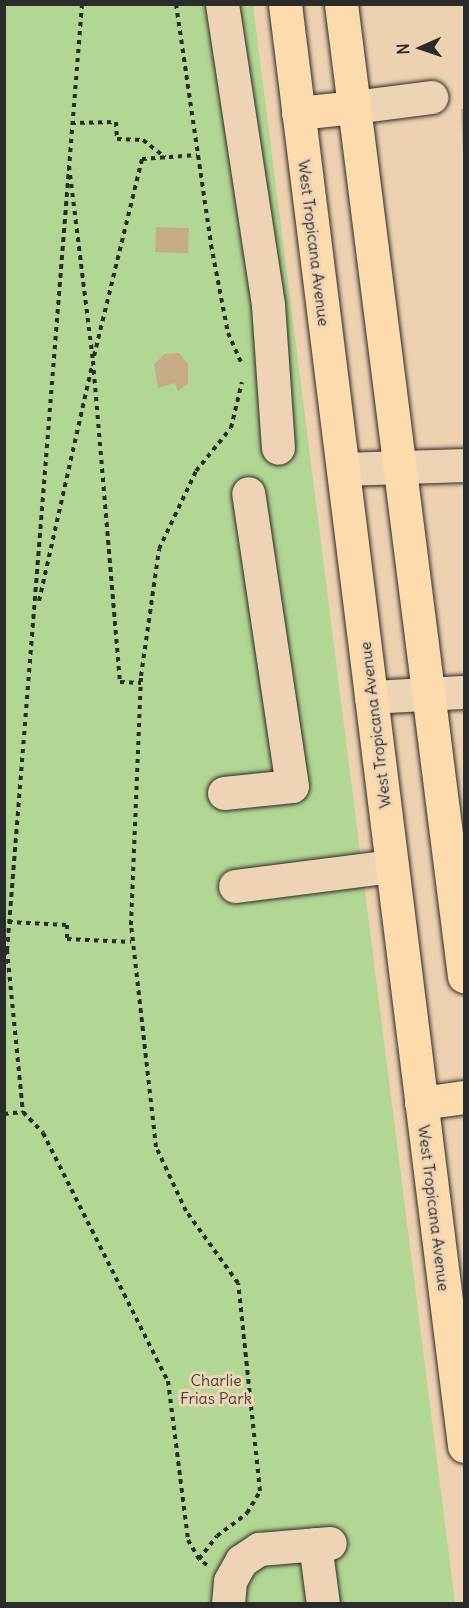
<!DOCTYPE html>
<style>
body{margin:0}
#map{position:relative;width:469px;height:1608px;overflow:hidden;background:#edd1b0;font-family:Delius,sans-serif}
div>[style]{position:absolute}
.green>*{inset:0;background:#b2d792}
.building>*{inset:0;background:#c7ab87;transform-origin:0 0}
.path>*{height:4px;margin-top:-2px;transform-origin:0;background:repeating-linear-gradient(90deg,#2b2b2b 0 4.5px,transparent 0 9px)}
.roads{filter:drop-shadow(0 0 2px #2b2b2b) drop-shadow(0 0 2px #2b2b2b)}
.minor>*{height:33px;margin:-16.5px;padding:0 16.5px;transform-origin:16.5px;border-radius:16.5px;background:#eed3b5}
.major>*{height:33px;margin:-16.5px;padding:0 16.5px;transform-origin:16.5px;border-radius:16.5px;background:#fedbac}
span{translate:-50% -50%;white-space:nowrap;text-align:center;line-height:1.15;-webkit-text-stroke:6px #eed3b5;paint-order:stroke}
.street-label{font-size:16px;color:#2b2b2b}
.park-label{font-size:16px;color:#3f453a}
.frame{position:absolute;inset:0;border:6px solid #2b2b2b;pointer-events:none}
.north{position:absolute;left:391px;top:18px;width:60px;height:60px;-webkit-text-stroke:4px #eed3b5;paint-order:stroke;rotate:267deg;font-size:16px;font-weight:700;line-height:24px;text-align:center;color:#2b2b2b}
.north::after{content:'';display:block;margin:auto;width:21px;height:27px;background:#2b2b2b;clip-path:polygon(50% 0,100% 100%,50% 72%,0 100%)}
</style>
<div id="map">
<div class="green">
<i style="clip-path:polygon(5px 5px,253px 5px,455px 1603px,5px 1604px)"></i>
</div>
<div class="building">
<i style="clip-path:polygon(461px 109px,464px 109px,464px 155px,463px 155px)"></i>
<i style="left:156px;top:227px;width:33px;height:25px;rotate:2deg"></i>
<i style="clip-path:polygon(179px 353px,188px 364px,188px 384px,178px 391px,175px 383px,158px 388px,154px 364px,165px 354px)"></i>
</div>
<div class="path">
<i style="left:82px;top:4px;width:949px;rotate:94.53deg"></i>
<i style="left:7px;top:950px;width:163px;rotate:84.4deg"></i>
<i style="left:23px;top:1112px;width:29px;rotate:46deg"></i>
<i style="left:43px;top:1133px;width:278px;rotate:63.3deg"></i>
<i style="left:168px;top:1381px;width:160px;rotate:82.8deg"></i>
<i style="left:188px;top:1540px;width:22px;rotate:60deg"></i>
<i style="left:176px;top:4px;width:244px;rotate:81.7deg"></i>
<i style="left:211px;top:245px;width:90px;rotate:79.1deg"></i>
<i style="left:228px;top:333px;width:32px;rotate:66deg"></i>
<i style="left:71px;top:123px;width:45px;rotate:-1.3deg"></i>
<i style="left:116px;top:122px;width:17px;rotate:87deg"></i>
<i style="left:117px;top:139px;width:26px;rotate:2deg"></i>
<i style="left:143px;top:140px;width:28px;rotate:38deg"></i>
<i style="left:69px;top:166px;width:196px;rotate:83deg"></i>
<i style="left:93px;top:361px;width:322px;rotate:85.2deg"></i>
<i style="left:120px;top:682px;width:21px;rotate:3deg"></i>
<i style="left:94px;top:356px;width:203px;rotate:-76.3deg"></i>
<i style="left:142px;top:159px;width:55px;rotate:-4.2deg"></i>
<i style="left:39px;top:601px;width:241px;rotate:-77.3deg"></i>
<i style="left:8px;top:922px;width:59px;rotate:2.9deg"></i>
<i style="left:67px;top:925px;width:14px;rotate:90deg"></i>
<i style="left:67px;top:939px;width:64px;rotate:2.7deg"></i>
<i style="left:4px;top:1114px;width:19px;rotate:-6deg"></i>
<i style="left:207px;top:1565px;width:10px;rotate:-143deg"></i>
<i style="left:199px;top:1559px;width:29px;rotate:-52deg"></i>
<i style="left:217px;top:1536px;width:38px;rotate:-37deg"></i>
<i style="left:247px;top:1513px;width:26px;rotate:-59deg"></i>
<i style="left:260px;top:1491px;width:209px;rotate:-96deg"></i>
<i style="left:238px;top:1283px;width:89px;rotate:-125.8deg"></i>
<i style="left:186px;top:1211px;width:71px;rotate:-115.1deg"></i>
<i style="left:156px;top:1147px;width:223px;rotate:-96.4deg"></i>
<i style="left:131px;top:925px;width:249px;rotate:-87.7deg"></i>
<i style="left:141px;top:676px;width:128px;rotate:-81.9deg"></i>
<i style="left:159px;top:549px;width:86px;rotate:-64.6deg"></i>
<i style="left:196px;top:471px;width:55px;rotate:-50.9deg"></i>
<i style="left:231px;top:428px;width:47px;rotate:-76.6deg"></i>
</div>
<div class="roads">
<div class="minor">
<i style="left:222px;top:4px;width:304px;rotate:81.3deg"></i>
<i style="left:268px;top:305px;width:143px;rotate:86deg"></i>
<i style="left:354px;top:107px;width:78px;rotate:-7.4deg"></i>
<i style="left:343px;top:469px;width:121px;rotate:-1.9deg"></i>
<i style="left:371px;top:697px;width:93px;rotate:-3.1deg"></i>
<i style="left:224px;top:793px;width:68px;rotate:-5.9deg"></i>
<i style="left:292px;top:786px;width:296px;rotate:-98.5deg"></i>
<i style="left:235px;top:886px;width:158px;rotate:-7.3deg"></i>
<i style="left:315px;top:1544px;width:61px;rotate:82.4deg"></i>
<i style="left:228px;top:1604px;width:23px;rotate:-85deg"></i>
<i style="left:230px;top:1581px;width:23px;rotate:-61deg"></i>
<i style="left:241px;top:1561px;width:22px;rotate:-34deg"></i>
<i style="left:259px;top:1549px;width:71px;rotate:-4.8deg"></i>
</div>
<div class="major">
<i style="left:285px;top:4px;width:1453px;rotate:82.92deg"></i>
<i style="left:341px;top:4px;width:980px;rotate:82.79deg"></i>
<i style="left:298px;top:113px;width:56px;rotate:-6.1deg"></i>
<i style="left:421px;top:1103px;width:43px;rotate:-7.9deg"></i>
</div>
</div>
<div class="street-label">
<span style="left:314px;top:243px;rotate:83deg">West Tropicana Avenue</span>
<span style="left:375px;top:725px;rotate:-97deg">West Tropicana Avenue</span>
<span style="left:434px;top:1208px;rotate:83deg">West Tropicana Avenue</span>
</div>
<div class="park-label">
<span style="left:216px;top:1389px">Charlie<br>Frias Park</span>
</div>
<div class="frame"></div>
<div class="north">N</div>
</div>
